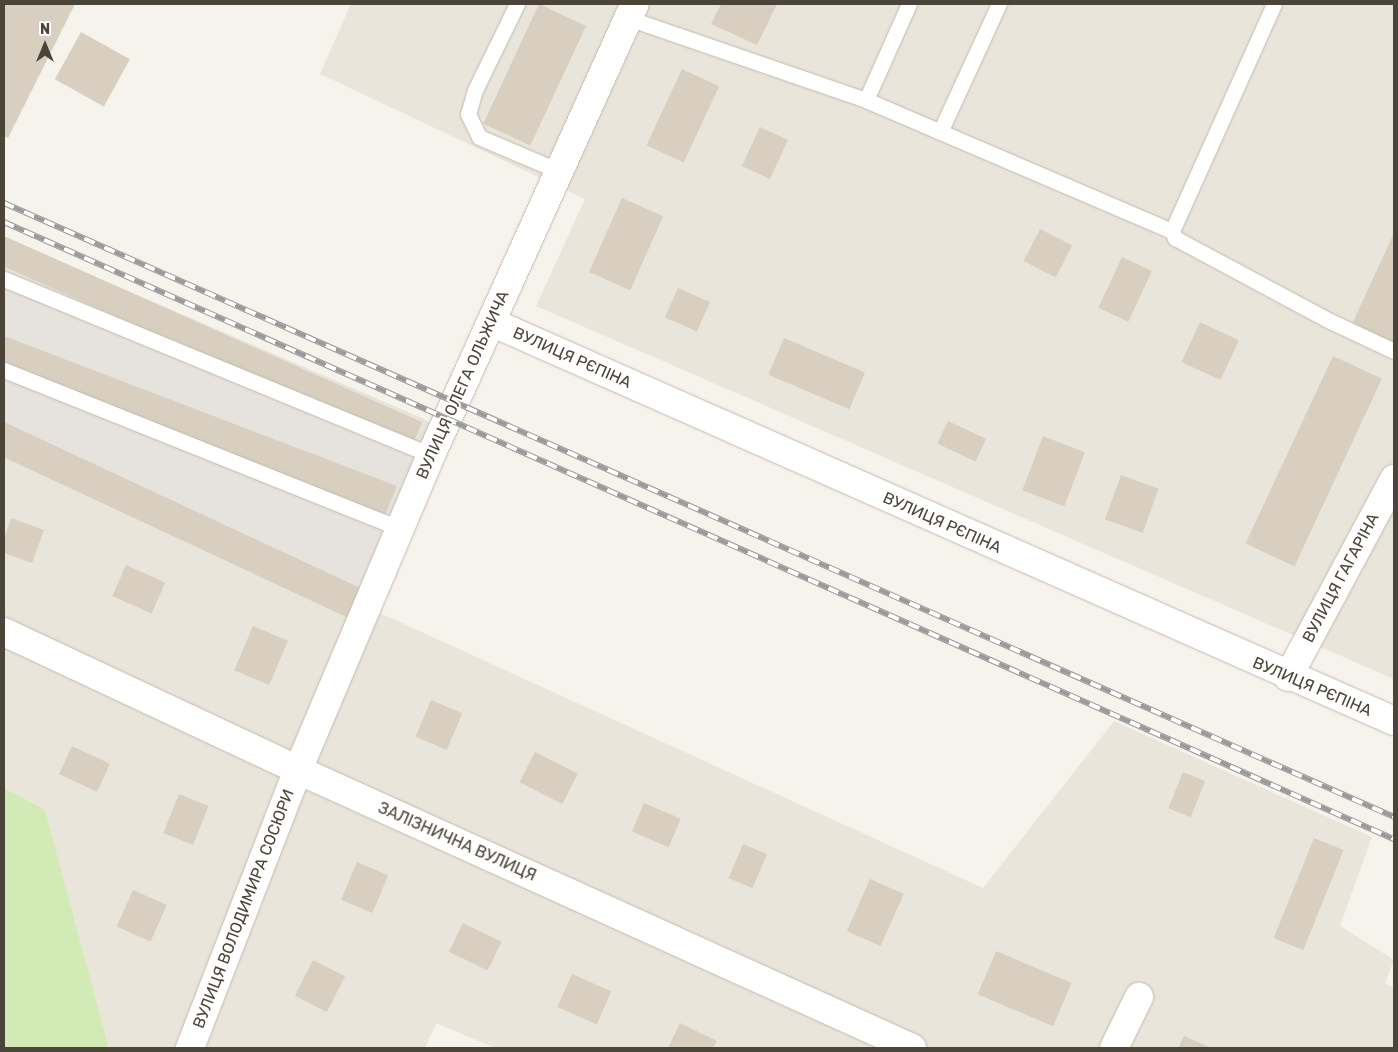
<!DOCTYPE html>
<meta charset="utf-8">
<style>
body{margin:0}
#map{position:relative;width:1398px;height:1052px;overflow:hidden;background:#f6f3ec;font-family:Rubik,sans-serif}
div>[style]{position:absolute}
.residential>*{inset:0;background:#eae5da}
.industrial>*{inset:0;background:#e6e2dd}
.green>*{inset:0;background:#d2eab5}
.building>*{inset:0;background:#d8cfc1;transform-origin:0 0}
.roads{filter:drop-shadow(0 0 1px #c2bbae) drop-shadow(0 0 1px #c2bbae)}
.lane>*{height:15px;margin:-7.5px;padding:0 7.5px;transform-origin:7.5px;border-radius:7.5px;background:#fff}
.street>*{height:28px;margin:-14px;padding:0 14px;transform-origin:14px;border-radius:14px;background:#fff}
.rail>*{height:5.5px;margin-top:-2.75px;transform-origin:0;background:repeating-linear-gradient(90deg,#fff 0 11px,#9a9a9a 0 22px);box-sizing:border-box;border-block:1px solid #9a9a9a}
span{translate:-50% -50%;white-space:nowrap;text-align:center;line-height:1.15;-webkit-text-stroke:4px #fff;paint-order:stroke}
.street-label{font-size:16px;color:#4b4439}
.frame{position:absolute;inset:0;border:5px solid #4b4439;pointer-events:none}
.north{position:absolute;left:20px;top:20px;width:50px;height:50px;-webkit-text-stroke:4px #fff;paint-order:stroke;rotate:0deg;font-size:14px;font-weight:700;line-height:20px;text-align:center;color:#4b4439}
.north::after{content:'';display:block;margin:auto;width:18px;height:22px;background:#4b4439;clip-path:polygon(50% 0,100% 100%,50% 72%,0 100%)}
</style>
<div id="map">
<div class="residential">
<i style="clip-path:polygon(351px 4px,1394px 4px,1394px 679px,536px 306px,585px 199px,320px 74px)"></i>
<i style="clip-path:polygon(4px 454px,349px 617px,371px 609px,983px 888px,1114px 721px,1372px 837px,1340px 926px,1394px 960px,1385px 983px,1394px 988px,1394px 1048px,495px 1048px,436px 1023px,425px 1048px,109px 1048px,45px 811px,4px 788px)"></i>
</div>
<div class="industrial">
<i style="clip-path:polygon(4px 237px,424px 419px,437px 429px,359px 624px,4px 453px)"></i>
</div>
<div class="green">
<i style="clip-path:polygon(4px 788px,45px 810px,109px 1048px,4px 1048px)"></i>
</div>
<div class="building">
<i style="clip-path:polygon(4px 4px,75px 4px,8px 138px,4px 136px)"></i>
<i style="left:539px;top:4px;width:52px;height:132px;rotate:25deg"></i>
<i style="clip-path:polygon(721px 4px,777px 4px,757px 45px,711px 24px)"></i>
<i style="left:81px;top:32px;width:56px;height:54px;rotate:29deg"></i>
<i style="left:682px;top:69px;width:41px;height:84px;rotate:25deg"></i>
<i style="left:760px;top:127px;width:31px;height:43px;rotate:25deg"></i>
<i style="left:622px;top:198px;width:45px;height:81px;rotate:24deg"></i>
<i style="left:1040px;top:229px;width:36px;height:36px;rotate:27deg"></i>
<i style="clip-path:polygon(1394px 233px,1394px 344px,1352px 324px)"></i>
<i style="left:4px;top:236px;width:458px;height:28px;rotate:24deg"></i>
<i style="left:1122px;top:257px;width:33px;height:56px;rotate:25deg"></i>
<i style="left:678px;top:288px;width:35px;height:32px;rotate:24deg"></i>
<i style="left:1200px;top:322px;width:43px;height:44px;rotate:25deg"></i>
<i style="clip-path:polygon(4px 336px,397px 486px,382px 522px,4px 368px)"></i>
<i style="left:784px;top:338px;width:88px;height:40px;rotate:23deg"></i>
<i style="left:1333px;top:356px;width:54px;height:207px;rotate:25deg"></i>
<i style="left:948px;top:421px;width:42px;height:25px;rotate:25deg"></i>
<i style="left:4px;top:422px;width:396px;height:32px;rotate:25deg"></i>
<i style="left:1043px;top:436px;width:45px;height:58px;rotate:21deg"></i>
<i style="left:1121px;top:475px;width:40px;height:47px;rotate:20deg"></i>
<i style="clip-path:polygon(11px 518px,44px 530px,32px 563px,4px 553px,4px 539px)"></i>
<i style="left:126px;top:565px;width:43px;height:34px;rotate:24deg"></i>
<i style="left:253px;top:626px;width:38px;height:48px;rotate:23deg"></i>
<i style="left:431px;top:700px;width:34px;height:40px;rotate:23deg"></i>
<i style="left:72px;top:746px;width:42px;height:31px;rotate:25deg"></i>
<i style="left:535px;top:752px;width:48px;height:34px;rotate:27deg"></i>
<i style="left:1183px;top:772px;width:24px;height:39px;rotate:22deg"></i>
<i style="left:179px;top:794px;width:32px;height:42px;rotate:22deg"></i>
<i style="left:644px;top:803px;width:40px;height:31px;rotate:23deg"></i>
<i style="left:1314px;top:838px;width:32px;height:108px;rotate:22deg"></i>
<i style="left:743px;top:844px;width:26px;height:37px;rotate:23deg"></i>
<i style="left:357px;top:862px;width:34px;height:41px;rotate:23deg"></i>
<i style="left:870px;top:879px;width:37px;height:57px;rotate:24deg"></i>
<i style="left:133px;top:890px;width:37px;height:40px;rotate:24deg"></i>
<i style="left:463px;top:923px;width:43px;height:32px;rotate:26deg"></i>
<i style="left:996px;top:951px;width:82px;height:47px;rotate:23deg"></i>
<i style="left:313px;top:960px;width:36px;height:40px;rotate:27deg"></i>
<i style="left:572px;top:974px;width:43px;height:36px;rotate:24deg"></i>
<i style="clip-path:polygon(680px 1023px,717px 1041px,713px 1048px,668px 1048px)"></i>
<i style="clip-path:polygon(1184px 1036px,1212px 1048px,1178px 1048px)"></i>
</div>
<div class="roads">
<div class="lane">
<i style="left:517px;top:4px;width:96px;rotate:116deg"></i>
<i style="left:475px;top:90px;width:25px;rotate:106deg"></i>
<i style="left:468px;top:114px;width:25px;rotate:64deg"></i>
<i style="left:479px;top:137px;width:87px;rotate:23deg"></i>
<i style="left:628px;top:18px;width:252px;rotate:19deg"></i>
<i style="left:866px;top:100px;width:333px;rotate:23.2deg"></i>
<i style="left:1172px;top:231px;width:8px;rotate:67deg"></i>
<i style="left:1175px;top:238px;width:176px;rotate:28.2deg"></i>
<i style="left:1330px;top:321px;width:71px;rotate:25.1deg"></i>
<i style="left:866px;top:100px;width:105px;rotate:-65.9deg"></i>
<i style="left:940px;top:132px;width:141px;rotate:-65.3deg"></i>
<i style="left:1172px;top:231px;width:249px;rotate:-65.8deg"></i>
<i style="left:4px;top:279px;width:462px;rotate:22.4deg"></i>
<i style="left:4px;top:370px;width:428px;rotate:21.8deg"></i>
</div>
<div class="street">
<i style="left:491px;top:322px;width:987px;rotate:23.84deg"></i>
<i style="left:4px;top:632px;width:325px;rotate:25.1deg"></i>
<i style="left:298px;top:770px;width:674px;rotate:24.36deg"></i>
<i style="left:1288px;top:677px;width:225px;rotate:-61.8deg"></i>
<i style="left:190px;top:1048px;width:298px;rotate:-68.8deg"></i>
<i style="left:298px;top:770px;width:342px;rotate:-67.1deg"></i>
<i style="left:431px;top:455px;width:495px;rotate:-65.7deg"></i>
<i style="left:1114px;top:1048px;width:57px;rotate:-63.9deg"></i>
</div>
</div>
<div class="rail">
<i style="left:4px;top:203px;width:1520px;rotate:23.83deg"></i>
<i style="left:4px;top:222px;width:1521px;rotate:23.94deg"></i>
</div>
<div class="street-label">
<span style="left:572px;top:358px;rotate:24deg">ВУЛИЦЯ РЄПІНА</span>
<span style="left:463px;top:385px;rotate:-66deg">ВУЛИЦЯ ОЛЕГА ОЛЬЖИЧА</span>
<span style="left:942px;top:523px;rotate:24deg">ВУЛИЦЯ РЄПІНА</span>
<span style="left:1341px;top:578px;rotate:-62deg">ВУЛИЦЯ ГАГАРІНА</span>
<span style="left:1312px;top:687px;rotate:23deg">ВУЛИЦЯ РЄПІНА</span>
<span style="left:457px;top:842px;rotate:24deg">ЗАЛІЗНИЧНА ВУЛИЦЯ</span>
<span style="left:244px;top:909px;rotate:-69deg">ВУЛИЦЯ ВОЛОДИМИРА СОСЮРИ</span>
</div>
<div class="frame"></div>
<div class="north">N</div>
</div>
